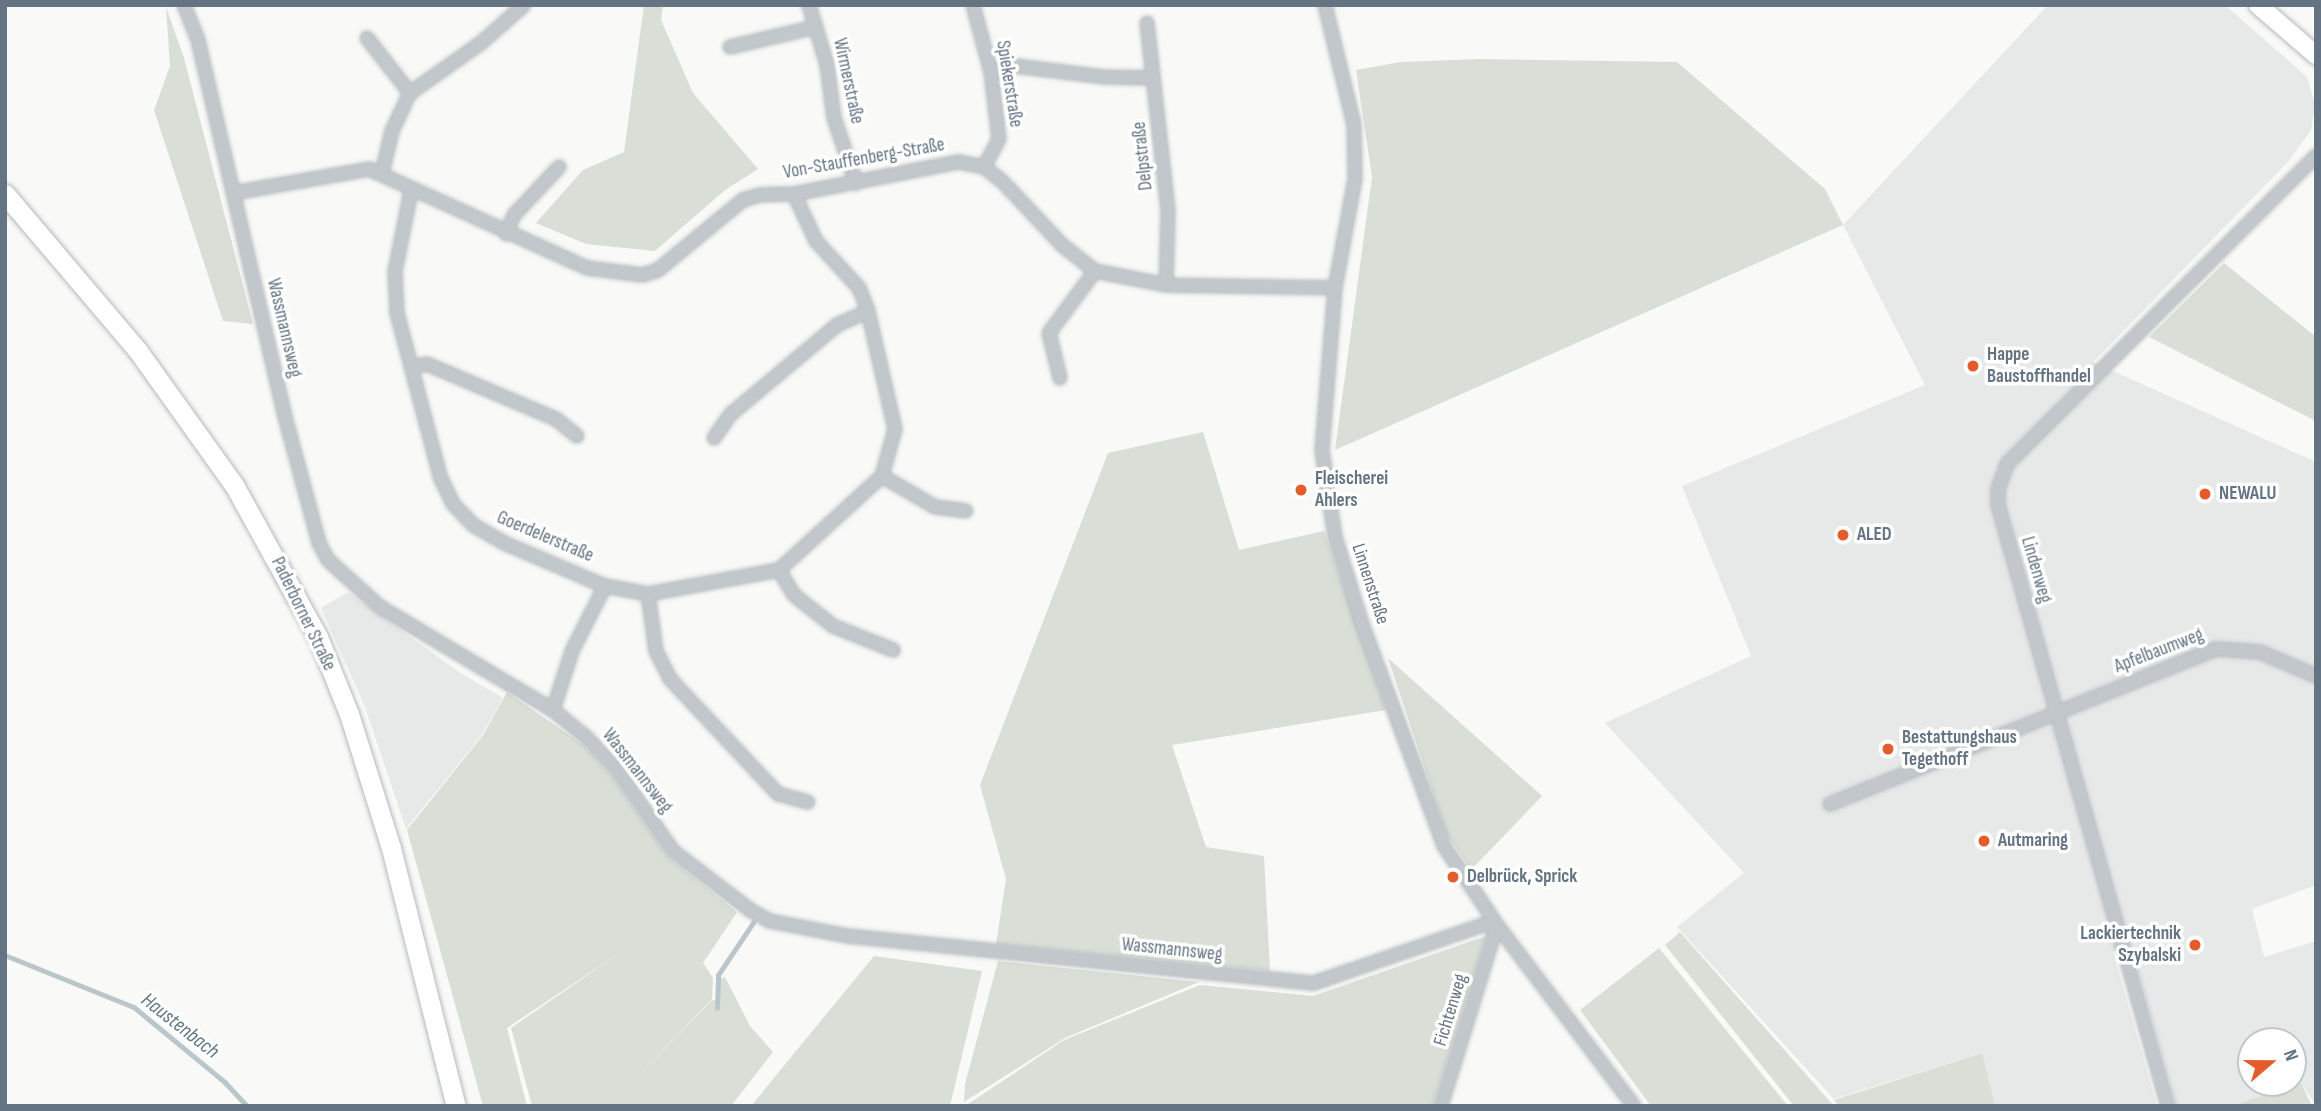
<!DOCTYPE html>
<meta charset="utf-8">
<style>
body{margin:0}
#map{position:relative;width:2321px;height:1111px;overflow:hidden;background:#f9f9f7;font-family:"Sofia Sans Condensed",sans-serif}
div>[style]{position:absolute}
.built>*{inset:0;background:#e7e8e8}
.green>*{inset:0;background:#d9ded6}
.stream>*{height:4.5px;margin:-2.25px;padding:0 2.25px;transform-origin:2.25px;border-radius:2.25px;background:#bbc6cb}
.roads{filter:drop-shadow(0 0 2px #b5babf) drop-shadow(0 0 2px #b5babf)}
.street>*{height:12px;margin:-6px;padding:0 6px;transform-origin:6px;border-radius:6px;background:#c2c7cb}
.secondary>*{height:18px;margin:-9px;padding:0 9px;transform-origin:9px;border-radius:9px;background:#fff}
.primary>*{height:19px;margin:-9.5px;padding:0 9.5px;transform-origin:9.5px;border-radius:9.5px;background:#fff}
.dots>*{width:19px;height:19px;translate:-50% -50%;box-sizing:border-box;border:4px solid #fff;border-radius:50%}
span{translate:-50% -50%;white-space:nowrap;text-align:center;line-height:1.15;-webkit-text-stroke:7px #fff;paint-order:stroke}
.street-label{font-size:19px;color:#647482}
.poi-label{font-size:19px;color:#647482;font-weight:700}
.left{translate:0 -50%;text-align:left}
.right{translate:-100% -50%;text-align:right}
.water-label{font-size:21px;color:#647a83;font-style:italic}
.frame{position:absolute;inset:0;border:7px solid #647482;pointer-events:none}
.north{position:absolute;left:2237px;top:1027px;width:70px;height:70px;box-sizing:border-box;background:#fff;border:2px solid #c1c7cd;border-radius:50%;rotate:70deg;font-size:19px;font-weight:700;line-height:28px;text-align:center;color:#647482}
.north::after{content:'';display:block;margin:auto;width:24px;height:32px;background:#e55c2c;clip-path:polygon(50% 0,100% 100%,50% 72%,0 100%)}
</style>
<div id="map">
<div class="built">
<i style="clip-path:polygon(evenodd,2048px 5px,2225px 5px,2307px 77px,2315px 105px,2311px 130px,2289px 161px,2093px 362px,2316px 462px,2316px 885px,2252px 909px,2264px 957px,2316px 941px,2316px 1106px,2301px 1083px,2231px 1106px,2176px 1106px,2131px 945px,2113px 952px,2157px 1106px,1995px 1106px,1981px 1053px,1834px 1099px,1677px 927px,1744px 873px,1605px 723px,1751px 656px,1682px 486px,1925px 385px,1843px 225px,2048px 5px,2251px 1041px,2293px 1041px,2293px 1083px,2251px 1083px,2251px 1041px)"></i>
<i style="clip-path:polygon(348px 592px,459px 672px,503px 698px,481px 736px,406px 829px,365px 707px,321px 608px)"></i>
</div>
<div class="green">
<i style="clip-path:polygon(644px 5px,663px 5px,661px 20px,693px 93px,758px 169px,725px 190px,655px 251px,586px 244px,536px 223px,583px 170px,624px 152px)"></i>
<i style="clip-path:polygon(166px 7px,184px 58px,253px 324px,223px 321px,154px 110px,170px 66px)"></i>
<i style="clip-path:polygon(1479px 59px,1677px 62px,1825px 189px,1843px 225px,1335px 450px,1372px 177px,1356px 70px,1401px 62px)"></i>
<i style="clip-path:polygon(2224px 263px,2316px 337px,2316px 421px,2149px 337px)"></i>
<i style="clip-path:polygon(1203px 432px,1239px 550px,1324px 531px,1386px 710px,1172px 745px,1206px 847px,1264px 856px,1270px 971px,996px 944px,1006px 879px,980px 785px,1108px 453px)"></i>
<i style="clip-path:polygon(1388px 658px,1542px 796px,1471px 870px,1447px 835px)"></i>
<i style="clip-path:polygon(507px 692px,582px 744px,610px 774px,667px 856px,737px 912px,703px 963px,713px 978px,712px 999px,625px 1090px,712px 1000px,718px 1001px,720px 979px,725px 977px,750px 1026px,773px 1052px,731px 1106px,532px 1106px,511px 1028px,618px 954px,507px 1028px,527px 1106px,483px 1106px,407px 830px,483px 735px)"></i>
<i style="clip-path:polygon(1680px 932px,1834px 1106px,1794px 1106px,1665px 945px)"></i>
<i style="clip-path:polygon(1486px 936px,1433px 1106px,965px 1106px,1064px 1040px,1200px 985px,1313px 996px)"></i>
<i style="clip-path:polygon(1659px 948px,1788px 1106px,1651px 1106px,1580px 1010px)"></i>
<i style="clip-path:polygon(874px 956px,982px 971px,950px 1106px,751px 1106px)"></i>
<i style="clip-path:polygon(998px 961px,1199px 982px,1065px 1038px,964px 1102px,965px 1084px)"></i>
<i style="clip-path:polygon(1982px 1053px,1995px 1106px,1839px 1106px,1834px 1100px)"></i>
<i style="clip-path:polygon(2301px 1083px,2312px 1106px,2231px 1106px)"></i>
</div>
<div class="stream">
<i style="left:5px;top:955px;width:139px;rotate:22deg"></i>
<i style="left:134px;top:1007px;width:118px;rotate:39.5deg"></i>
<i style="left:225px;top:1082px;width:33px;rotate:47deg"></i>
<i style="left:717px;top:1008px;width:33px;rotate:-88deg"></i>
<i style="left:718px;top:975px;width:63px;rotate:-56.1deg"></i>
</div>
<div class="roads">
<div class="street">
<i style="left:184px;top:5px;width:38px;rotate:68deg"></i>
<i style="left:198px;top:40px;width:383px;rotate:77deg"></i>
<i style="left:284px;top:413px;width:135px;rotate:74.9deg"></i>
<i style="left:319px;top:543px;width:19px;rotate:62deg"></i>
<i style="left:328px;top:560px;width:70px;rotate:42.1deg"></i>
<i style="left:380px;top:607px;width:201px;rotate:30.8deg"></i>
<i style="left:553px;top:710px;width:44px;rotate:39.5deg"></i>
<i style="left:587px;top:738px;width:42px;rotate:46.9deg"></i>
<i style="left:616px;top:769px;width:100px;rotate:55.2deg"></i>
<i style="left:673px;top:851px;width:97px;rotate:37.5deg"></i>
<i style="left:750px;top:910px;width:23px;rotate:29deg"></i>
<i style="left:770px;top:921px;width:79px;rotate:10.9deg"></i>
<i style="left:848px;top:936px;width:468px;rotate:5.8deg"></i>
<i style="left:1314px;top:983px;width:178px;rotate:-19deg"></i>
<i style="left:1482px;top:925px;width:15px"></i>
<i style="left:809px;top:5px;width:63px;rotate:73.3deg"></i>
<i style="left:827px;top:65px;width:53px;rotate:82.5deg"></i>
<i style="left:834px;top:118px;width:69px;rotate:71.3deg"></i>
<i style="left:973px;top:5px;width:69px;rotate:75deg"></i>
<i style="left:991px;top:72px;width:67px;rotate:83.2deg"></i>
<i style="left:999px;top:139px;width:32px;rotate:118deg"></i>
<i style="left:1325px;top:5px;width:123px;rotate:76.4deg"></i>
<i style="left:1354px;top:125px;width:54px;rotate:88.9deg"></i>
<i style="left:1355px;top:179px;width:111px;rotate:100.4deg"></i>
<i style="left:1335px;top:288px;width:163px;rotate:94.6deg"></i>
<i style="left:1322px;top:450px;width:88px;rotate:81.5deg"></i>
<i style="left:1335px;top:537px;width:91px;rotate:72.8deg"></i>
<i style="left:1362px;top:624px;width:237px;rotate:69.7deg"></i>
<i style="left:1444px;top:846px;width:95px;rotate:56.1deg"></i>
<i style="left:1497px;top:925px;width:227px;rotate:52.9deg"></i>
<i style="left:1147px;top:23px;width:189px;rotate:83.6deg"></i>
<i style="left:1168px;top:211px;width:74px;rotate:91.5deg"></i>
<i style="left:367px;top:38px;width:70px;rotate:52deg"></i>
<i style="left:730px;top:47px;width:88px;rotate:-13.1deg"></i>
<i style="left:991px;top:72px;width:25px;rotate:-14deg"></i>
<i style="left:1015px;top:66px;width:91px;rotate:7deg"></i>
<i style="left:1105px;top:77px;width:48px;rotate:1.2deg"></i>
<i style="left:382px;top:173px;width:43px;rotate:-76.6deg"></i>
<i style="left:392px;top:131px;width:42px;rotate:-64.7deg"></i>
<i style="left:410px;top:93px;width:87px;rotate:-35.2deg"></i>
<i style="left:481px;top:43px;width:57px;rotate:-41.5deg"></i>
<i style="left:411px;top:191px;width:83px;rotate:101.2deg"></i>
<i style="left:395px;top:272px;width:41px;rotate:87.2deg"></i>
<i style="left:397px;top:313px;width:172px;rotate:75.2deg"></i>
<i style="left:441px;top:479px;width:28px;rotate:64deg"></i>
<i style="left:453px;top:504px;width:29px;rotate:46deg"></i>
<i style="left:473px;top:525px;width:36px;rotate:30deg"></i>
<i style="left:504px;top:543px;width:110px;rotate:23.1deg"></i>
<i style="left:605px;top:586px;width:44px;rotate:10.5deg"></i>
<i style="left:648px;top:594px;width:133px;rotate:-10.4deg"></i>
<i style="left:779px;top:570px;width:139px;rotate:-42.4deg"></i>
<i style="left:882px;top:476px;width:49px;rotate:-74.5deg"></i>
<i style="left:895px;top:429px;width:121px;rotate:-102.9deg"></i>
<i style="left:868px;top:311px;width:25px;rotate:-111deg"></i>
<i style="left:859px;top:288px;width:64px;rotate:-132.5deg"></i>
<i style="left:816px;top:241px;width:52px;rotate:-115.1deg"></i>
<i style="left:233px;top:193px;width:138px;rotate:-10deg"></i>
<i style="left:369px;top:169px;width:239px;rotate:24.4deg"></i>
<i style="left:587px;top:268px;width:56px;rotate:7.1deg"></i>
<i style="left:643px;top:275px;width:16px;rotate:-18deg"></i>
<i style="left:658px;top:270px;width:110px;rotate:-39.5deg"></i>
<i style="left:743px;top:200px;width:17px;rotate:-17deg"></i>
<i style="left:759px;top:195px;width:35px;rotate:-2deg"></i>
<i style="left:794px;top:194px;width:168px;rotate:-11deg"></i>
<i style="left:959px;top:162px;width:25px;rotate:11deg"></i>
<i style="left:984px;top:167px;width:23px;rotate:38deg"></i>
<i style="left:1002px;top:181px;width:88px;rotate:46.8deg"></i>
<i style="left:1062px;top:245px;width:42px;rotate:38.2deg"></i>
<i style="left:1095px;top:271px;width:72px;rotate:11.2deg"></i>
<i style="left:1166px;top:285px;width:169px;rotate:1deg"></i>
<i style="left:506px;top:234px;width:21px;rotate:-67deg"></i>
<i style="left:514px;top:215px;width:66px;rotate:-46.8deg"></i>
<i style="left:412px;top:367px;width:15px;rotate:-11deg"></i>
<i style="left:427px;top:364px;width:140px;rotate:23.1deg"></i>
<i style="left:556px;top:419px;width:27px;rotate:39deg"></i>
<i style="left:1060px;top:378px;width:46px;rotate:-103.7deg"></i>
<i style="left:1049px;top:333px;width:77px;rotate:-53.4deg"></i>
<i style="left:714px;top:438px;width:29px;rotate:-55deg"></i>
<i style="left:731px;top:414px;width:138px;rotate:-40deg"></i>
<i style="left:837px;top:325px;width:34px;rotate:-24deg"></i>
<i style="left:882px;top:476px;width:61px;rotate:30.3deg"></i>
<i style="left:935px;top:507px;width:31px;rotate:7deg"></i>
<i style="left:779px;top:570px;width:29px;rotate:59deg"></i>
<i style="left:794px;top:595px;width:50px;rotate:38.5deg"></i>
<i style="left:833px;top:626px;width:65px;rotate:21.8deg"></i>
<i style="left:648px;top:594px;width:58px;rotate:82deg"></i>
<i style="left:656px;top:651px;width:31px;rotate:63deg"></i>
<i style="left:670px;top:679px;width:158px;rotate:46.8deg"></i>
<i style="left:778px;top:794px;width:31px;rotate:15deg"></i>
<i style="left:553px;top:710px;width:62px;rotate:-72.1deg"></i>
<i style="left:572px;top:651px;width:73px;rotate:-63.1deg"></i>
<i style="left:1830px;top:804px;width:416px;rotate:-21.9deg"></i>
<i style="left:2216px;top:649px;width:44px;rotate:3.9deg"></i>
<i style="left:2260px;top:652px;width:61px;rotate:23.2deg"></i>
<i style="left:1441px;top:1106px;width:189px;rotate:-72.8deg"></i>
<i style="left:2168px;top:1106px;width:625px;rotate:-105.79deg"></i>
<i style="left:1998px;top:505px;width:16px;rotate:-90deg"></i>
<i style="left:1998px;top:489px;width:27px;rotate:-70deg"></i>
<i style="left:2007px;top:464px;width:16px;rotate:-45deg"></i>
<i style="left:2018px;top:453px;width:421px;rotate:-44.9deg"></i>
</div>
<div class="secondary">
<i style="left:2258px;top:5px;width:77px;rotate:40.8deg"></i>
</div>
<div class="primary">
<i style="left:5px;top:194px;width:206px;rotate:49.7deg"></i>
<i style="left:138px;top:351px;width:165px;rotate:54.4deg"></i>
<i style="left:234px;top:485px;width:174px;rotate:61.1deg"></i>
<i style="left:318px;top:637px;width:83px;rotate:68.1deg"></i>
<i style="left:349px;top:714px;width:140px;rotate:72.6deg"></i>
<i style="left:391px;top:848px;width:266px;rotate:75.9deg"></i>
</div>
</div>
<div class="dots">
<i style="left:1973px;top:366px;background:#e55c2c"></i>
<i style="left:1301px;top:490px;background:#e55c2c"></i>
<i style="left:2205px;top:494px;background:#e55c2c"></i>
<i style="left:1843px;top:535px;background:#e55c2c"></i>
<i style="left:1888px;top:749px;background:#e55c2c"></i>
<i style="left:1984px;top:841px;background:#e55c2c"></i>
<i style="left:1453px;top:877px;background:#e55c2c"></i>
<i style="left:2195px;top:945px;background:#e55c2c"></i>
</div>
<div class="street-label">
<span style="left:848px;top:81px;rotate:78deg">Wirmerstraße</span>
<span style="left:1009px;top:84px;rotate:81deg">Spiekerstraße</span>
<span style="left:1143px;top:156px;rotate:-96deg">Delpstraße</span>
<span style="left:864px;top:159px;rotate:-10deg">Von-Stauffenberg-Straße</span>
<span style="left:284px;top:328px;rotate:77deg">Wassmannsweg</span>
<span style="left:545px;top:537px;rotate:23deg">Goerdelerstraße</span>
<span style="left:2036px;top:570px;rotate:74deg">Lindenweg</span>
<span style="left:1370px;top:584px;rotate:72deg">Linnenstraße</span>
<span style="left:303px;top:614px;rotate:64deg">Paderborner Straße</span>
<span style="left:2159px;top:651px;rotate:-21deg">Apfelbaumweg</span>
<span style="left:637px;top:771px;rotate:52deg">Wassmannsweg</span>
<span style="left:1172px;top:950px;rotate:6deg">Wassmannsweg</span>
<span style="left:1451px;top:1010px;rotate:-73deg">Fichtenweg</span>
</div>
<div class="poi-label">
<span class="left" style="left:1987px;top:366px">Happe<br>Baustoffhandel</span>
<span class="left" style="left:1315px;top:490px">Fleischerei<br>Ahlers</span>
<span class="left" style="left:2219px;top:494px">NEWALU</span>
<span class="left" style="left:1857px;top:535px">ALED</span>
<span class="left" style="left:1902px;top:749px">Bestattungshaus<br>Tegethoff</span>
<span class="left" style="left:1998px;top:841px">Autmaring</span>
<span class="left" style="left:1467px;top:877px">Delbrück, Sprick</span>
<span class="right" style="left:2181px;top:945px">Lackiertechnik<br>Szybalski</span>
</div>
<div class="water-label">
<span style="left:180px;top:1026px;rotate:38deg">Haustenbach</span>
</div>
<div class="frame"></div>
<div class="north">N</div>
</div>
